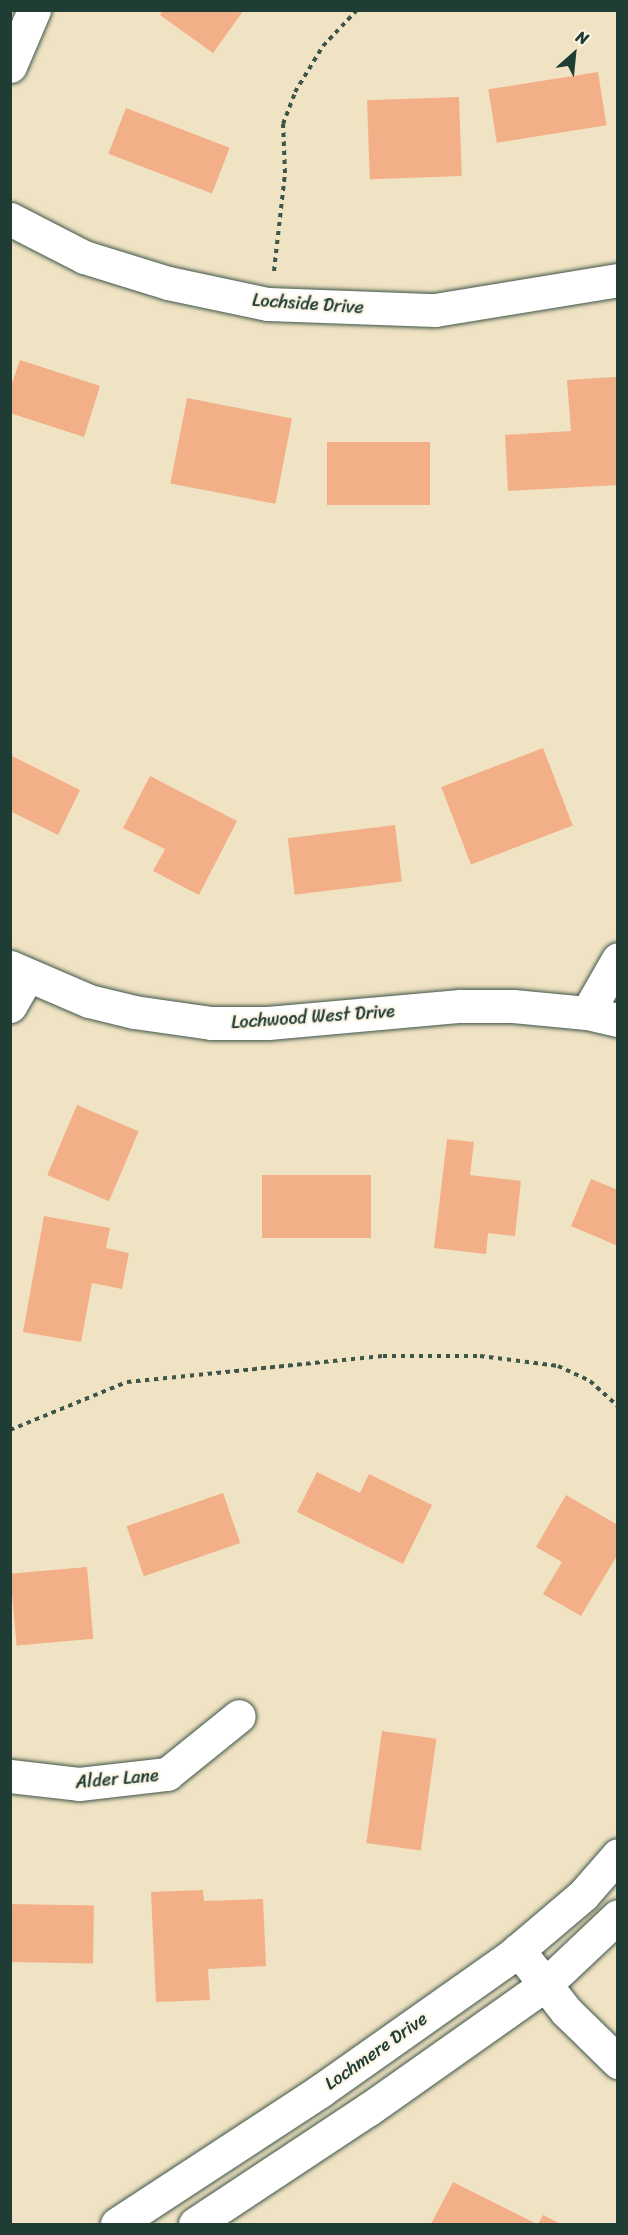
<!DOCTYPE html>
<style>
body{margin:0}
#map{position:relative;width:628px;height:2235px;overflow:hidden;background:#f0e3c3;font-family:Sriracha,sans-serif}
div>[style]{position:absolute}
.building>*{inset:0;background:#f3af87;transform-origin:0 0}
.path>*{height:4px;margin-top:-2px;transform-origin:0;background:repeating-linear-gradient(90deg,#3e5649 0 4.5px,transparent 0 9px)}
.roads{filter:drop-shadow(0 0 2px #3e5649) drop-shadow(0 0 2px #3e5649)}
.street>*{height:33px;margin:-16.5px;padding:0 16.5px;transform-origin:16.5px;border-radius:16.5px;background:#fff}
.secondary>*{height:33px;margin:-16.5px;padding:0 16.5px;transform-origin:16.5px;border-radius:16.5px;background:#fff}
span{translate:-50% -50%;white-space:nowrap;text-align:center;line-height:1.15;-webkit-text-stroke:4.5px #fcf5e5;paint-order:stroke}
.street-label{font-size:18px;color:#1f3d34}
.frame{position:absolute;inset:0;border:12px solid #1f3d34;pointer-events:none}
.north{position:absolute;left:544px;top:24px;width:60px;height:60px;-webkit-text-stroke:4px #fcf5e5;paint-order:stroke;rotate:27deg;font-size:16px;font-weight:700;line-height:24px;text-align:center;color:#1f3d34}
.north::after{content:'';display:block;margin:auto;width:21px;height:27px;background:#1f3d34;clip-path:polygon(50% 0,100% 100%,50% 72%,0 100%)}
</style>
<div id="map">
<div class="building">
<i style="clip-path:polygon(163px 10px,244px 10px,213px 53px,160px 15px)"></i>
<i style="left:598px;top:72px;width:54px;height:111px;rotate:81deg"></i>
<i style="left:459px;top:97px;width:79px;height:92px;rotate:88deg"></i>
<i style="left:126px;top:108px;width:111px;height:49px;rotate:21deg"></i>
<i style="clip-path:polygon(20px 360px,100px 386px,84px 437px,10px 413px,10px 389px)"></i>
<i style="clip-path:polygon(616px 377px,618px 485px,508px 491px,505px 435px,571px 431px,567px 380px)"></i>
<i style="left:187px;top:398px;width:107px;height:87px;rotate:11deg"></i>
<i style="left:327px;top:442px;width:103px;height:63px"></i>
<i style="left:543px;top:748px;width:83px;height:109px;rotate:69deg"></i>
<i style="clip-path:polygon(10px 755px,80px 790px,58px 835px,10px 811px)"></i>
<i style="clip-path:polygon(150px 776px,237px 821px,199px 895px,153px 871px,165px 849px,123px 828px)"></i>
<i style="left:395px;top:825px;width:57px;height:108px;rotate:83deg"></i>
<i style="left:77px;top:1105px;width:67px;height:76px;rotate:23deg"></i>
<i style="clip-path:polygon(447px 1139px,474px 1142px,470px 1175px,521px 1181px,515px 1236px,488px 1233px,486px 1254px,434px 1248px)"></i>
<i style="left:262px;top:1175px;width:109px;height:63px"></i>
<i style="clip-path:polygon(591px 1179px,618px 1190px,618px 1246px,571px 1226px)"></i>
<i style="clip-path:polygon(44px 1216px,110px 1228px,106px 1248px,129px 1253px,122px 1289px,92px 1283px,81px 1342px,23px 1332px)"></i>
<i style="clip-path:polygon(317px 1472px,360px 1493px,369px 1474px,432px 1505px,403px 1564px,297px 1512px)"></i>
<i style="left:223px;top:1493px;width:53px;height:102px;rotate:71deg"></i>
<i style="clip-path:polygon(566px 1495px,618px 1525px,618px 1554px,581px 1616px,543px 1594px,562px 1562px,536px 1547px)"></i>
<i style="left:87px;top:1567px;width:72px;height:77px;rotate:85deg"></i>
<i style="left:382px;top:1731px;width:55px;height:113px;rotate:8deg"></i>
<i style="clip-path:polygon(203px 1890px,204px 1901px,263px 1899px,266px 1966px,208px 1969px,210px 2000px,156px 2002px,151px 1892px)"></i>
<i style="left:10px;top:1904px;width:84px;height:58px;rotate:1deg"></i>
<i style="clip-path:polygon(453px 2182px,537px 2224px,431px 2224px)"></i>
<i style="clip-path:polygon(543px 2215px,561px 2224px,538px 2224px)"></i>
</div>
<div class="path">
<i style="left:274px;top:271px;width:99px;rotate:-83.6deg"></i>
<i style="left:285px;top:173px;width:49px;rotate:-92.3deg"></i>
<i style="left:283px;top:124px;width:34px;rotate:-69deg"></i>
<i style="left:295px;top:92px;width:54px;rotate:-58.7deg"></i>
<i style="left:323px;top:46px;width:50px;rotate:-46.6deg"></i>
<i style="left:10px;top:1430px;width:126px;rotate:-22.3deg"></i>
<i style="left:127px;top:1382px;width:257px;rotate:-5.8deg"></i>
<i style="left:383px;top:1356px;width:97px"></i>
<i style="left:480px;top:1356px;width:79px;rotate:7.3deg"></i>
<i style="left:558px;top:1366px;width:35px;rotate:25deg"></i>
<i style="left:590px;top:1381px;width:38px;rotate:42deg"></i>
</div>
<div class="roads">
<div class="street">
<i style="left:10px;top:66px;width:61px;rotate:-66.8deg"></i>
<i style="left:10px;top:219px;width:83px;rotate:27.2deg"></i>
<i style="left:84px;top:257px;width:88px;rotate:17.2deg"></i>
<i style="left:168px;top:283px;width:102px;rotate:11.9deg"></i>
<i style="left:268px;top:304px;width:167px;rotate:2.1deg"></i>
<i style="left:435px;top:310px;width:185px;rotate:-9.3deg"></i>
<i style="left:10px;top:967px;width:86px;rotate:23.3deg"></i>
<i style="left:89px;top:1001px;width:46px;rotate:13.7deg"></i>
<i style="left:134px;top:1012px;width:78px;rotate:8.1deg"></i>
<i style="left:211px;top:1023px;width:57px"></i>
<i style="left:268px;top:1023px;width:193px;rotate:-5.1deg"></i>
<i style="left:460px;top:1006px;width:53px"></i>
<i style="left:513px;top:1006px;width:74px;rotate:5.4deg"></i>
<i style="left:587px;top:1013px;width:32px;rotate:13deg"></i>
<i style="left:10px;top:1006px;width:34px;rotate:-60deg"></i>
<i style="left:587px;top:1013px;width:62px;rotate:-60.1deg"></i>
<i style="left:10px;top:1776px;width:69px;rotate:6.6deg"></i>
<i style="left:79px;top:1784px;width:89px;rotate:-6.5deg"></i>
<i style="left:167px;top:1774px;width:92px;rotate:-38.9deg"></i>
<i style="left:518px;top:1950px;width:78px;rotate:51.8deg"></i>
<i style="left:566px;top:2011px;width:73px;rotate:44.4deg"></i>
</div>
<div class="secondary">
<i style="left:117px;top:2224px;width:243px;rotate:-33.2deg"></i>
<i style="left:320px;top:2091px;width:232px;rotate:-35.2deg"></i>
<i style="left:510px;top:1957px;width:96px;rotate:-40.3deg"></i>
<i style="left:583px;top:1895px;width:53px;rotate:-48.8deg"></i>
<i style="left:195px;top:2224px;width:209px;rotate:-33.5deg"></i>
<i style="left:369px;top:2109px;width:215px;rotate:-35.2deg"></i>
<i style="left:545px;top:1985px;width:100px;rotate:-43.4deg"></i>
</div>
</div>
<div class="street-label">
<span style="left:308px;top:304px;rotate:4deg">Lochside Drive</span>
<span style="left:313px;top:1017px;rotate:-4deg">Lochwood West Drive</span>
<span style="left:117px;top:1779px;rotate:-5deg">Alder Lane</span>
<span style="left:376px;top:2051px;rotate:-35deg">Lochmere Drive</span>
</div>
<div class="frame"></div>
<div class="north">N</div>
</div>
